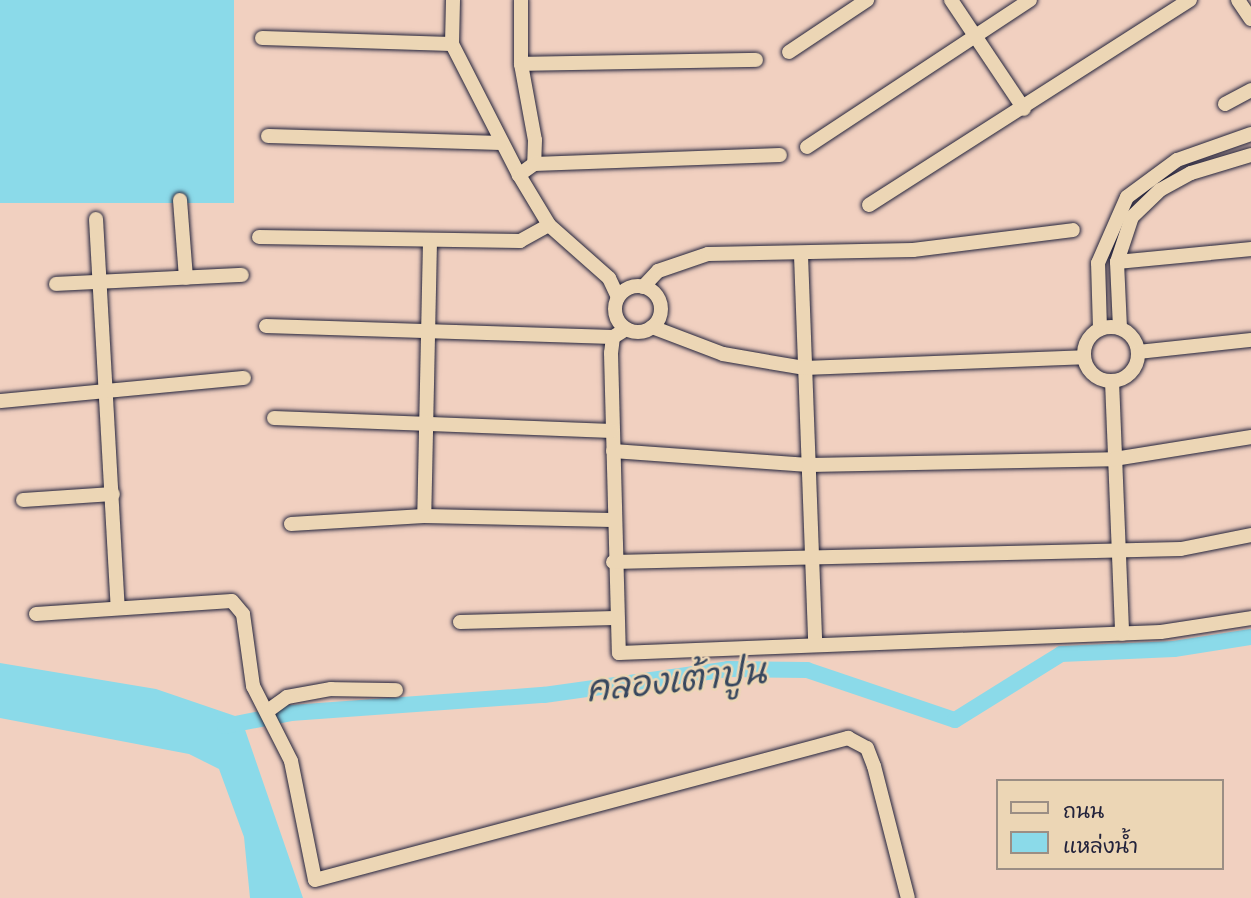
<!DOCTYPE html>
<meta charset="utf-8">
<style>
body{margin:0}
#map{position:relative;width:1251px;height:898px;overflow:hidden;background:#f1d0c0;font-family:Caveat,"Playpen Sans Thai",sans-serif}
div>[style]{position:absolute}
.water>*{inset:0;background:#8bdae9;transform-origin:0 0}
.canal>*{height:16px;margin:-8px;padding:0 8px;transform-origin:8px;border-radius:8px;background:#8bdae9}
.roads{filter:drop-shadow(0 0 2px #22223b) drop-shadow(0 0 2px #22223b)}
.minor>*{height:14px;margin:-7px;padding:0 7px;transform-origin:7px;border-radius:7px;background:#ecd6b5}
.minor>.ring{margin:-7px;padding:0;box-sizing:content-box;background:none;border:14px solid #ecd6b5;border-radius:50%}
span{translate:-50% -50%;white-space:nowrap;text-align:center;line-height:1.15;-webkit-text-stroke:5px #ecd6b5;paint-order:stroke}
.water-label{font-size:35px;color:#37475e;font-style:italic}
.legend{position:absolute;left:996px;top:779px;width:228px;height:91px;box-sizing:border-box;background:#ecd6b5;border:2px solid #9b8e84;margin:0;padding:9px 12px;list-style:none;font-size:21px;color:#22223b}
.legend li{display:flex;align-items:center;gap:14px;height:35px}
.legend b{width:35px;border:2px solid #9b8e84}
</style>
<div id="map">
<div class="water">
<i style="left:0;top:0;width:234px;height:203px"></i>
<i style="clip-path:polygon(0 663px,156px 689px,241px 718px,303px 898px,250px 898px,244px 837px,219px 769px,189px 754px,0 718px)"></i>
</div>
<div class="canal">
<i style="left:225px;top:726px;width:67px;rotate:-11.1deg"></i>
<i style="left:291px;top:713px;width:254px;rotate:-4.1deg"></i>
<i style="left:544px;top:695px;width:186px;rotate:-8deg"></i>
<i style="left:728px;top:669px;width:79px;rotate:0.7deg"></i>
<i style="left:807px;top:670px;width:156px;rotate:18.7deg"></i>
<i style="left:955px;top:720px;width:125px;rotate:-31.9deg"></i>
<i style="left:1061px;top:654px;width:113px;rotate:-2.5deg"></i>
<i style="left:1174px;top:649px;width:78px;rotate:-8.9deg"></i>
</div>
<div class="roads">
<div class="minor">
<i style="left:453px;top:0;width:44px;rotate:91.3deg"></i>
<i style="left:452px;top:44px;width:147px;rotate:62.9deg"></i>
<i style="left:521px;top:0;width:64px;rotate:90deg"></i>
<i style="left:521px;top:64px;width:77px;rotate:79.6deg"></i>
<i style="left:535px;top:140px;width:24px;rotate:92deg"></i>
<i style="left:534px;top:164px;width:19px;rotate:144deg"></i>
<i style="left:519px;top:175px;width:58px;rotate:59deg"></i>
<i style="left:549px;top:225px;width:80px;rotate:41.5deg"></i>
<i style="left:609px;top:278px;width:21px;rotate:65deg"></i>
<i style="left:951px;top:0;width:131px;rotate:56.2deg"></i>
<i style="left:1238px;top:0;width:23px;rotate:56deg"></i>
<i style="left:262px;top:38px;width:190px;rotate:1.8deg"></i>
<i style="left:789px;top:52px;width:94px;rotate:-33.7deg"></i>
<i style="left:521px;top:64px;width:235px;rotate:-1deg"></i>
<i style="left:1225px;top:104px;width:30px;rotate:-28deg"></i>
<i style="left:268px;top:136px;width:234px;rotate:1.7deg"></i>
<i style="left:807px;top:147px;width:267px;rotate:-33.4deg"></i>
<i style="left:534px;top:164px;width:246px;rotate:-2.1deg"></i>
<i style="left:180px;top:200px;width:78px;rotate:85.6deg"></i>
<i style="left:869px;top:205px;width:381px;rotate:-32.6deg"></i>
<i style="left:96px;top:219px;width:389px;rotate:86.8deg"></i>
<i style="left:259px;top:237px;width:261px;rotate:0.9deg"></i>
<i style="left:520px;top:241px;width:33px;rotate:-29deg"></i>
<i style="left:430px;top:241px;width:275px;rotate:91.2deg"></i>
<i style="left:424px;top:516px;width:188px;rotate:1.2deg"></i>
<i style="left:801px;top:255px;width:389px;rotate:87.9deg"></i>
<i style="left:1117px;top:262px;width:135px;rotate:-5.5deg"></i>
<i style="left:56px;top:284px;width:186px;rotate:-2.8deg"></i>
<i class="ring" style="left:615px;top:286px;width:32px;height:32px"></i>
<i style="left:643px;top:287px;width:22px;rotate:-47deg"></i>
<i style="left:658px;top:271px;width:53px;rotate:-18.8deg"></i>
<i style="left:708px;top:254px;width:205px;rotate:-1.1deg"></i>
<i style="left:913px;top:250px;width:161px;rotate:-7.1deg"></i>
<i style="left:266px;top:326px;width:347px;rotate:1.8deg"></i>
<i style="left:652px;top:327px;width:76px;rotate:20.8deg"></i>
<i style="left:723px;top:354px;width:82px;rotate:9.8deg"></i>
<i style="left:804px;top:368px;width:280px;rotate:-2.2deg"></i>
<i class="ring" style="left:1084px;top:327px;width:40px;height:40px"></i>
<i style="left:1120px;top:328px;width:66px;rotate:-92.6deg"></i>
<i style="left:1117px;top:262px;width:47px;rotate:-71.6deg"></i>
<i style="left:1132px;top:217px;width:39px;rotate:-44deg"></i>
<i style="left:1160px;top:190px;width:35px;rotate:-29deg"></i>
<i style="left:1191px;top:173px;width:63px;rotate:-16.7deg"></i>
<i style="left:626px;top:329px;width:15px;rotate:148deg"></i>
<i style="left:613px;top:337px;width:16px;rotate:97deg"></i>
<i style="left:611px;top:353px;width:300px;rotate:88.5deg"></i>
<i style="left:619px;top:653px;width:542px;rotate:-2.22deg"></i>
<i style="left:1161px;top:632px;width:91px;rotate:-8.8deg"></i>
<i style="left:1100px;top:329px;width:66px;rotate:-91.7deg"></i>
<i style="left:1098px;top:263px;width:72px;rotate:-66.3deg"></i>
<i style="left:1127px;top:197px;width:62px;rotate:-36.5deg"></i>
<i style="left:1177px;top:160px;width:78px;rotate:-19.4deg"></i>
<i style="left:1138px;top:352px;width:114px;rotate:-6.1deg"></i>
<i style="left:1112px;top:381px;width:253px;rotate:87.7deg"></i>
<i style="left:0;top:401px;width:245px;rotate:-5.4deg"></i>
<i style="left:274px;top:418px;width:338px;rotate:2.2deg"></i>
<i style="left:613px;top:451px;width:196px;rotate:4.1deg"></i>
<i style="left:809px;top:465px;width:305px;rotate:-1.1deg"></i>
<i style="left:1114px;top:459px;width:139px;rotate:-9.1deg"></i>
<i style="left:23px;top:500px;width:90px;rotate:-3.8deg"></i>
<i style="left:291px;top:524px;width:133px;rotate:-3.4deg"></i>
<i style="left:613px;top:562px;width:568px;rotate:-1.31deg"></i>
<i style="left:1181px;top:549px;width:71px;rotate:-11.3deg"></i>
<i style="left:36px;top:614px;width:196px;rotate:-3.8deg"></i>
<i style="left:232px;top:601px;width:17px;rotate:50deg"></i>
<i style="left:243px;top:614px;width:73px;rotate:82.1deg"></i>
<i style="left:253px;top:686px;width:84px;rotate:63.1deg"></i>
<i style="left:291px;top:761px;width:121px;rotate:78.6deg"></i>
<i style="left:315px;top:880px;width:552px;rotate:-14.92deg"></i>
<i style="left:848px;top:738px;width:21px;rotate:28deg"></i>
<i style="left:867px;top:748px;width:19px;rotate:69deg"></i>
<i style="left:874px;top:766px;width:136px;rotate:75.6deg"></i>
<i style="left:460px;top:622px;width:155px;rotate:-1.5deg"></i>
<i style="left:269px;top:710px;width:22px;rotate:-36deg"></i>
<i style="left:287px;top:697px;width:45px;rotate:-10.3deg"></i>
<i style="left:331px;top:689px;width:65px;rotate:0.9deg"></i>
</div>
</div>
<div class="water-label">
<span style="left:676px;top:681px;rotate:-6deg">คลองเต้าปูน</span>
</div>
<ul class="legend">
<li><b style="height:9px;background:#ecd6b5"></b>ถนน</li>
<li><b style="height:19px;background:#8bdae9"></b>แหล่งน้ำ</li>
</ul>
</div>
